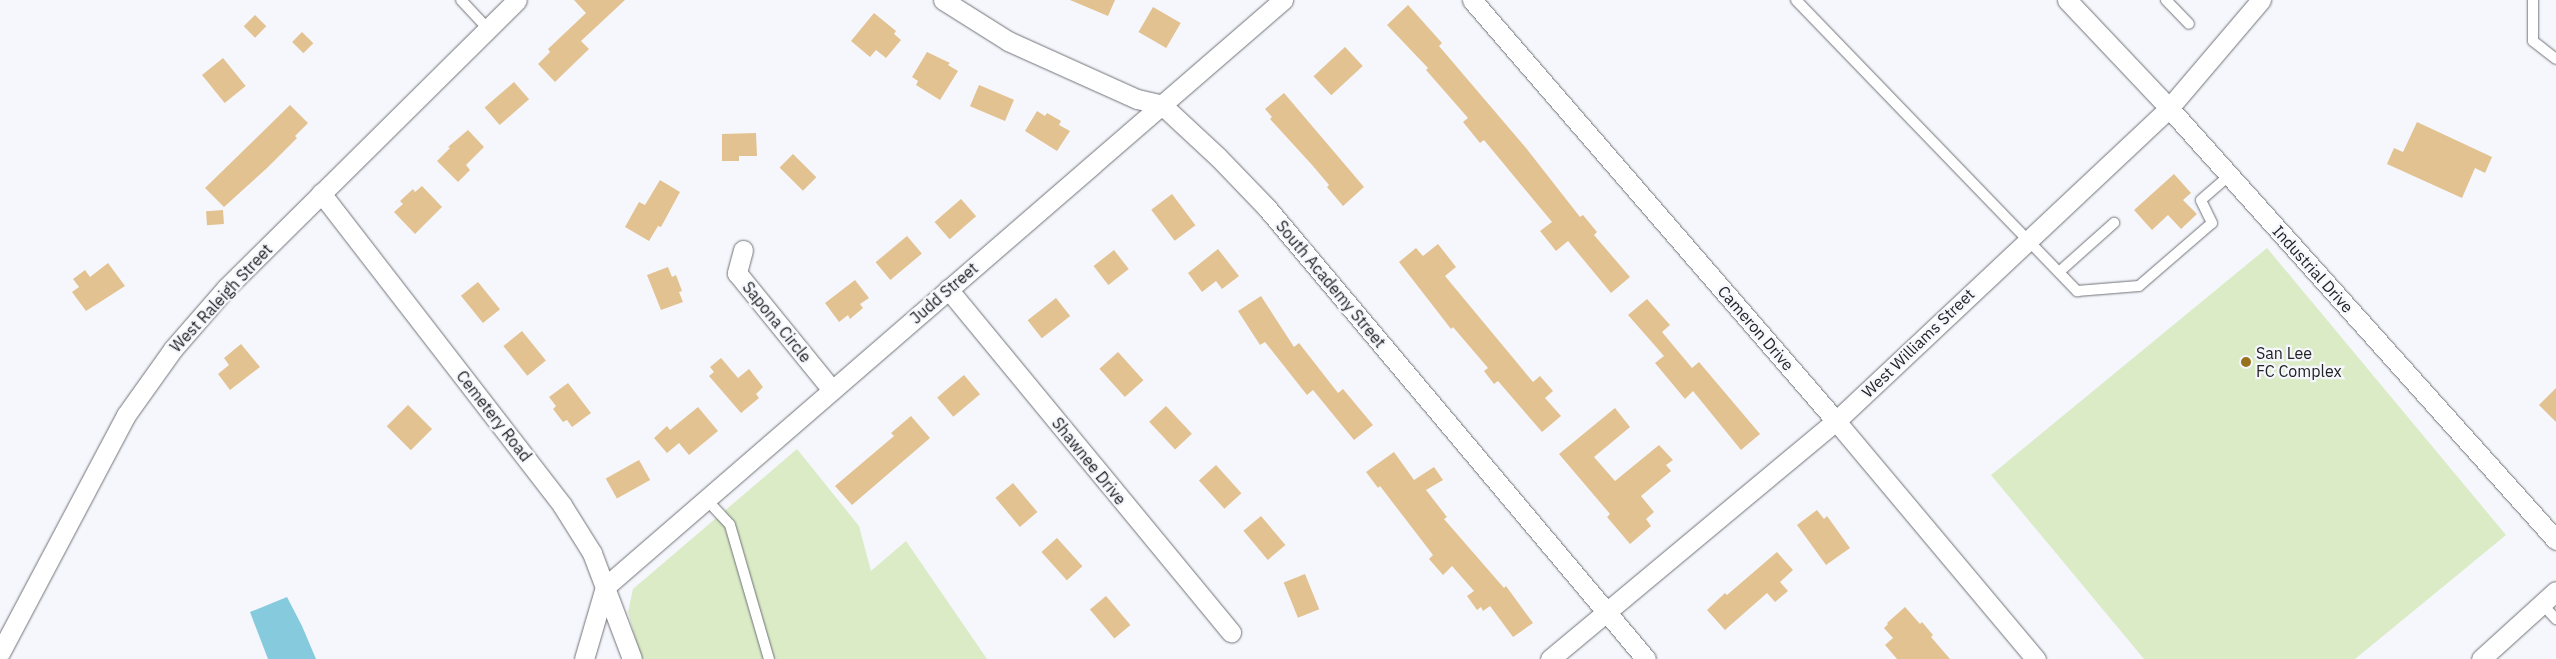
<!DOCTYPE html>
<style>
body{margin:0}
#map{position:relative;width:2556px;height:659px;overflow:hidden;background:#f5f7fc;font-family:"IBM Plex Sans",sans-serif}
div>[style]{position:absolute}
.green>*{inset:0;background:#daebc6}
.water>*{inset:0;background:#85cadd}
.building>*{inset:0;background:#e3c291;transform-origin:0 0}
.roads{filter:drop-shadow(0 0 1px #707277) drop-shadow(0 0 1px #707277)}
.service>*{height:10px;margin:-5px;padding:0 5px;transform-origin:5px;border-radius:5px;background:#fff}
.minor>*{height:19px;margin:-9.5px;padding:0 9.5px;transform-origin:9.5px;border-radius:9.5px;background:#fff}
.dots>*{width:14px;height:14px;translate:-50% -50%;box-sizing:border-box;border:2px solid #f5f7fc;border-radius:50%}
span{translate:-50% -50%;white-space:nowrap;text-align:center;line-height:1.15;-webkit-text-stroke:4.5px #f5f7fc;paint-order:stroke}
.street-label{font-size:16px;color:#212223}
.poi-label{font-size:16px;color:#212223}
.left{translate:0 -50%;text-align:left}
</style>
<div id="map">
<div class="green">
<i style="clip-path:polygon(2267px 248px,2506px 535px,2355px 659px,2144px 659px,1991px 475px)"></i>
<i style="clip-path:polygon(797px 449px,859px 526px,871px 571px,906px 541px,987px 659px,641px 659px,628px 612px,633px 589px)"></i>
</div>
<div class="water">
<i style="clip-path:polygon(287px 597px,302px 626px,316px 659px,268px 659px,250px 612px)"></i>
</div>
<div class="building">
<i style="clip-path:polygon(574px 0,625px 0,581px 41px,589px 49px,555px 82px,538px 64px,550px 52px,548px 49px,586px 13px)"></i>
<i style="clip-path:polygon(1070px 0,1115px 0,1108px 16px)"></i>
<i style="clip-path:polygon(1408px 5px,1442px 43px,1439px 46px,1526px 148px,1580px 217px,1583px 215px,1597px 232px,1594px 235px,1630px 277px,1611px 293px,1568px 241px,1556px 251px,1540px 231px,1552px 222px,1484px 140px,1480px 143px,1463px 122px,1468px 118px,1426px 70px,1428px 68px,1387px 25px)"></i>
<i style="left:1153px;top:7px;width:32px;height:29px;rotate:30deg"></i>
<i style="clip-path:polygon(874px 13px,896px 31px,894px 34px,901px 40px,886px 58px,876px 50px,870px 57px,851px 41px)"></i>
<i style="left:255px;top:15px;width:16px;height:16px;rotate:45deg"></i>
<i style="left:302px;top:32px;width:16px;height:14px;rotate:45deg"></i>
<i style="left:1345px;top:47px;width:26px;height:43px;rotate:47deg"></i>
<i style="clip-path:polygon(927px 52px,950px 63px,948px 65px,958px 71px,940px 100px,916px 85px,918px 81px,912px 77px)"></i>
<i style="left:223px;top:58px;width:36px;height:27px;rotate:51deg"></i>
<i style="left:514px;top:82px;width:23px;height:39px;rotate:49deg"></i>
<i style="left:979px;top:85px;width:38px;height:23px;rotate:23deg"></i>
<i style="clip-path:polygon(1284px 93px,1364px 187px,1343px 206px,1327px 187px,1329px 185px,1313px 166px,1270px 119px,1272px 117px,1265px 109px)"></i>
<i style="clip-path:polygon(290px 105px,308px 123px,295px 136px,297px 138px,266px 169px,224px 207px,205px 188px)"></i>
<i style="clip-path:polygon(1037px 111px,1045px 116px,1047px 113px,1061px 121px,1059px 125px,1070px 131px,1057px 151px,1025px 131px)"></i>
<i style="clip-path:polygon(2417px 122px,2492px 157px,2485px 173px,2475px 168px,2462px 198px,2387px 164px,2394px 148px,2403px 152px)"></i>
<i style="clip-path:polygon(468px 130px,484px 147px,466px 165px,470px 170px,458px 182px,437px 161px,450px 148px,448px 147px)"></i>
<i style="clip-path:polygon(756px 133px,757px 156px,739px 156px,739px 161px,722px 161px,722px 134px)"></i>
<i style="left:793px;top:154px;width:33px;height:19px;rotate:45deg"></i>
<i style="clip-path:polygon(2174px 174px,2191px 193px,2183px 200px,2197px 214px,2181px 229px,2168px 215px,2152px 230px,2134px 210px)"></i>
<i style="clip-path:polygon(660px 180px,680px 192px,661px 227px,658px 226px,649px 241px,625px 227px,639px 202px,645px 205px)"></i>
<i style="clip-path:polygon(422px 186px,442px 207px,415px 234px,394px 212px,403px 204px,400px 201px,413px 189px,415px 192px)"></i>
<i style="left:1172px;top:194px;width:39px;height:26px;rotate:53deg"></i>
<i style="left:961px;top:199px;width:23px;height:35px;rotate:49deg"></i>
<i style="left:223px;top:210px;width:14px;height:17px;rotate:86deg"></i>
<i style="left:907px;top:236px;width:23px;height:41px;rotate:50deg"></i>
<i style="clip-path:polygon(1438px 244px,1456px 267px,1445px 276px,1533px 382px,1540px 376px,1553px 391px,1545px 398px,1561px 416px,1542px 432px,1498px 381px,1494px 384px,1484px 371px,1488px 368px,1453px 327px,1451px 329px,1399px 262px,1416px 248px,1423px 256px)"></i>
<i style="clip-path:polygon(1218px 249px,1239px 276px,1222px 289px,1216px 281px,1202px 292px,1188px 273px)"></i>
<i style="left:1114px;top:250px;width:24px;height:26px;rotate:52deg"></i>
<i style="clip-path:polygon(108px 263px,125px 286px,86px 311px,72px 292px,79px 287px,73px 279px,85px 270px,90px 277px)"></i>
<i style="clip-path:polygon(668px 267px,672px 277px,676px 275px,682px 291px,679px 292px,683px 302px,661px 310px,647px 275px)"></i>
<i style="clip-path:polygon(855px 280px,869px 298px,860px 304px,863px 308px,850px 319px,848px 315px,839px 322px,825px 303px)"></i>
<i style="left:478px;top:282px;width:35px;height:22px;rotate:51deg"></i>
<i style="clip-path:polygon(1261px 296px,1294px 347px,1299px 343px,1338px 393px,1343px 389px,1373px 425px,1354px 440px,1313px 390px,1307px 395px,1265px 342px,1260px 345px,1238px 311px)"></i>
<i style="left:1056px;top:298px;width:23px;height:36px;rotate:52deg"></i>
<i style="clip-path:polygon(1647px 299px,1670px 325px,1662px 332px,1692px 368px,1699px 362px,1760px 434px,1741px 450px,1693px 391px,1685px 399px,1655px 363px,1664px 356px,1628px 315px)"></i>
<i style="left:522px;top:331px;width:38px;height:24px;rotate:51deg"></i>
<i style="clip-path:polygon(241px 344px,260px 367px,230px 390px,218px 374px,229px 365px,224px 358px)"></i>
<i style="left:1118px;top:352px;width:38px;height:25px;rotate:48deg"></i>
<i style="clip-path:polygon(721px 358px,738px 378px,749px 369px,763px 387px,756px 394px,759px 398px,741px 413px,709px 376px,714px 372px,710px 367px)"></i>
<i style="left:964px;top:375px;width:25px;height:35px;rotate:50deg"></i>
<i style="clip-path:polygon(568px 383px,591px 413px,572px 427px,567px 420px,563px 422px,553px 409px,556px 406px,549px 397px)"></i>
<i style="clip-path:polygon(2556px 388px,2556px 422px,2539px 405px)"></i>
<i style="left:408px;top:405px;width:34px;height:30px;rotate:45deg"></i>
<i style="left:1166px;top:406px;width:38px;height:23px;rotate:47deg"></i>
<i style="clip-path:polygon(698px 407px,718px 431px,689px 455px,679px 443px,667px 453px,654px 438px,667px 426px,670px 430px)"></i>
<i style="clip-path:polygon(1615px 408px,1630px 427px,1594px 457px,1615px 481px,1659px 445px,1673px 460px,1666px 465px,1671px 471px,1641px 496px,1654px 512px,1646px 519px,1651px 526px,1630px 544px,1607px 517px,1610px 514px,1559px 454px)"></i>
<i style="clip-path:polygon(911px 416px,930px 438px,852px 505px,835px 486px,894px 436px,891px 433px)"></i>
<i style="clip-path:polygon(1394px 452px,1414px 480px,1434px 467px,1443px 480px,1426px 490px,1447px 517px,1444px 519px,1504px 588px,1506px 586px,1533px 623px,1513px 637px,1490px 606px,1483px 611px,1481px 607px,1477px 610px,1467px 596px,1474px 591px,1452px 566px,1443px 575px,1429px 559px,1433px 555px,1380px 486px,1378px 488px,1366px 472px)"></i>
<i style="left:639px;top:460px;width:23px;height:38px;rotate:61deg"></i>
<i style="left:1216px;top:465px;width:38px;height:23px;rotate:48deg"></i>
<i style="left:1013px;top:483px;width:38px;height:23px;rotate:50deg"></i>
<i style="clip-path:polygon(1817px 510px,1824px 519px,1827px 516px,1850px 548px,1826px 565px,1797px 525px)"></i>
<i style="left:1261px;top:516px;width:38px;height:23px;rotate:50deg"></i>
<i style="left:1057px;top:538px;width:38px;height:21px;rotate:48deg"></i>
<i style="clip-path:polygon(1777px 552px,1793px 570px,1780px 582px,1788px 591px,1775px 602px,1767px 593px,1725px 630px,1707px 610px,1725px 593px,1727px 595px)"></i>
<i style="left:1305px;top:574px;width:38px;height:23px;rotate:68deg"></i>
<i style="left:1106px;top:596px;width:38px;height:21px;rotate:50deg"></i>
<i style="clip-path:polygon(1905px 607px,1920px 624px,1922px 622px,1933px 635px,1931px 637px,1950px 659px,1897px 659px,1885px 645px,1893px 638px,1884px 628px,1888px 624px,1887px 623px)"></i>
</div>
<div class="roads">
<div class="service">
<i style="left:461px;top:0;width:40px;rotate:47deg"></i>
<i style="left:1796px;top:0;width:405px;rotate:46deg"></i>
<i style="left:2077px;top:291px;width:62px;rotate:-4.6deg"></i>
<i style="left:2139px;top:286px;width:96px;rotate:-40.8deg"></i>
<i style="left:2212px;top:223px;width:25px;rotate:-116deg"></i>
<i style="left:2201px;top:200px;width:37px;rotate:-41deg"></i>
<i style="left:2166px;top:0;width:33px;rotate:46deg"></i>
<i style="left:2533px;top:0;width:41px;rotate:90deg"></i>
<i style="left:2533px;top:41px;width:29px;rotate:38deg"></i>
<i style="left:2059px;top:272px;width:74px;rotate:-41.7deg"></i>
<i style="left:706px;top:499px;width:35px;rotate:47deg"></i>
<i style="left:730px;top:525px;width:140px;rotate:73.8deg"></i>
<i style="left:2542px;top:604px;width:21px;rotate:47deg"></i>
</div>
<div class="minor">
<i style="left:943px;top:0;width:77px;rotate:32.2deg"></i>
<i style="left:1008px;top:41px;width:141px;rotate:24.2deg"></i>
<i style="left:1137px;top:99px;width:26px;rotate:13deg"></i>
<i style="left:1162px;top:105px;width:76px;rotate:42.9deg"></i>
<i style="left:1218px;top:157px;width:71px;rotate:46.1deg"></i>
<i style="left:1267px;top:208px;width:589px;rotate:49.96deg"></i>
<i style="left:1472px;top:0;width:557px;rotate:49.15deg"></i>
<i style="left:1836px;top:421px;width:311px;rotate:50deg"></i>
<i style="left:2067px;top:0;width:149px;rotate:46.6deg"></i>
<i style="left:2169px;top:108px;width:580px;rotate:48.14deg"></i>
<i style="left:321px;top:193px;width:394px;rotate:52.3deg"></i>
<i style="left:562px;top:505px;width:57px;rotate:58deg"></i>
<i style="left:592px;top:553px;width:113px;rotate:69.3deg"></i>
<i style="left:743px;top:250px;width:24px;rotate:105deg"></i>
<i style="left:737px;top:273px;width:151px;rotate:50.9deg"></i>
<i style="left:948px;top:289px;width:445px;rotate:50.5deg"></i>
<i style="left:0;top:653px;width:269px;rotate:-62.1deg"></i>
<i style="left:126px;top:415px;width:81px;rotate:-54.5deg"></i>
<i style="left:173px;top:349px;width:81px;rotate:-49deg"></i>
<i style="left:226px;top:288px;width:409px;rotate:-44.7deg"></i>
<i style="left:584px;top:659px;width:75px;rotate:-73.7deg"></i>
<i style="left:605px;top:587px;width:897px;rotate:-40.89deg"></i>
<i style="left:1550px;top:659px;width:372px;rotate:-39.8deg"></i>
<i style="left:1836px;top:421px;width:457px;rotate:-43.2deg"></i>
<i style="left:2169px;top:108px;width:142px;rotate:-49.6deg"></i>
<i style="left:2481px;top:659px;width:101px;rotate:-42.2deg"></i>
</div>
</div>
<div class="dots">
<i style="left:2246px;top:362px;background:#97731d"></i>
</div>
<div class="street-label">
<span style="left:2313px;top:269px;rotate:48deg">Industrial Drive</span>
<span style="left:1331px;top:284px;rotate:50deg">South Academy Street</span>
<span style="left:944px;top:293px;rotate:-41deg">Judd Street</span>
<span style="left:221px;top:298px;rotate:-47deg">West Raleigh Street</span>
<span style="left:777px;top:322px;rotate:51deg">Sapona Circle</span>
<span style="left:1756px;top:328px;rotate:49deg">Cameron Drive</span>
<span style="left:1918px;top:343px;rotate:-44deg">West Williams Street</span>
<span style="left:494px;top:416px;rotate:52deg">Cemetery Road</span>
<span style="left:1089px;top:461px;rotate:51deg">Shawnee Drive</span>
</div>
<div class="poi-label">
<span class="left" style="left:2256px;top:362px">San Lee<br>FC Complex</span>
</div>
</div>
